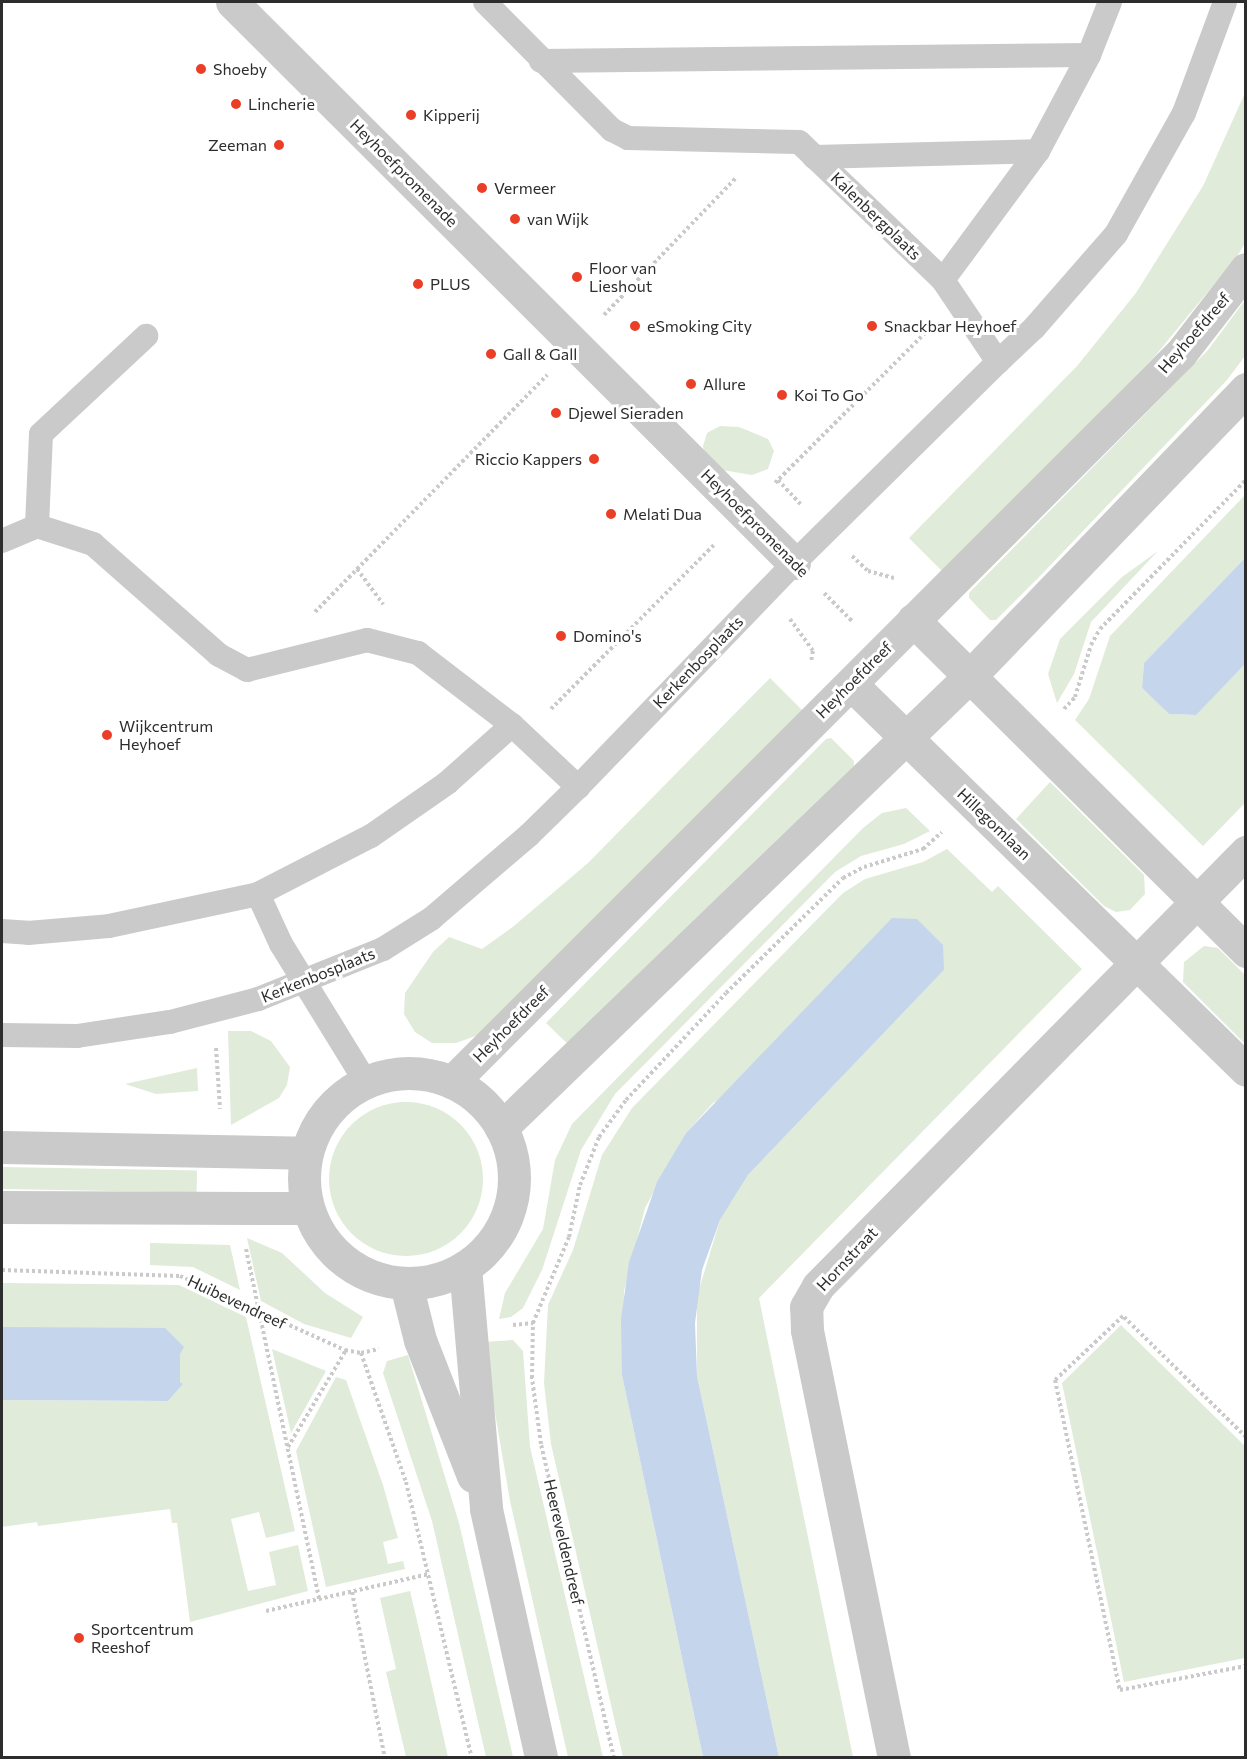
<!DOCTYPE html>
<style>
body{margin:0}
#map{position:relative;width:1247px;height:1759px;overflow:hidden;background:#fff;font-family:Commissioner,sans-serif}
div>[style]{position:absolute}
.green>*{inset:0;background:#e0ebd9;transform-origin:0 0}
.round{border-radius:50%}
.water>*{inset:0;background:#c5d5ec}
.path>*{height:4px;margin-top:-2px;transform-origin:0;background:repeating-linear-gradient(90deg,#cacaca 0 3px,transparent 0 6px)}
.service>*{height:24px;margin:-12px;padding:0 12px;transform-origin:12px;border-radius:12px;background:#cacaca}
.pedestrian>*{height:33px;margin:-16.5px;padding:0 16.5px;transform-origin:16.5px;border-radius:16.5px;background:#cacaca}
.minor>*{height:33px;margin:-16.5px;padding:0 16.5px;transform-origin:16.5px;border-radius:16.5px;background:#cacaca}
.tertiary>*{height:33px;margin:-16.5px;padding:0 16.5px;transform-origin:16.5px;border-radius:16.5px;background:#cacaca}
.tertiary>.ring{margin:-16.5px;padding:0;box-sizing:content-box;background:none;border:33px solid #cacaca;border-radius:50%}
.dots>*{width:16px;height:16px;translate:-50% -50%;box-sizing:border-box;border:3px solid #fff;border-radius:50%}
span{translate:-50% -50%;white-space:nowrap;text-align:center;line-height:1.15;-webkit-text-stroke:6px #fff;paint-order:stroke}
.poi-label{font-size:16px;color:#2d2d2d}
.left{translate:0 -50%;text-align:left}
.right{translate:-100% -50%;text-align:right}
.street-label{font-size:16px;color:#2d2d2d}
.frame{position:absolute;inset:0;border:3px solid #2d2d2d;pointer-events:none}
</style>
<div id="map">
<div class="green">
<i style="clip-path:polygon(1245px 93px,1245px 243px,1238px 255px,1155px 356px,943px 572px,909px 538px,1077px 366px,1136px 293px,1203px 186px)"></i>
<i style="clip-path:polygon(1245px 300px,1245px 356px,1227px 380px,1042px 574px,996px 620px,990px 620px,969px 598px,969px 593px,1208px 350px)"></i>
<i style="clip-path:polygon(720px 426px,739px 427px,768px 439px,774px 451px,768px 469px,752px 475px,722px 470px,704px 453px,703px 446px,707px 433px)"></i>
<i style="clip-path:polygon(1245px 495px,1245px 558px,1144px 663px,1142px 688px,1169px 714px,1195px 715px,1245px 664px,1245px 803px,1203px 846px,1075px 720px,1089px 699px,1110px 636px)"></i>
<i style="clip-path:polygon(1158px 551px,1091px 622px,1074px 674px,1057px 703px,1048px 674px,1060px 639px,1122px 577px)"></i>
<i style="clip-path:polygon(770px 678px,805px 713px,481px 1034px,456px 1043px,432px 1043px,415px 1032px,404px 1014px,405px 993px,433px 952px,449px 937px,482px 949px,514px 926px,588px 863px)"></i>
<i style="clip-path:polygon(831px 738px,854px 761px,854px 766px,574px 1050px,546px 1023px,826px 739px)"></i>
<i style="clip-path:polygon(1050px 782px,1144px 875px,1145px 894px,1130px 910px,1116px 912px,1104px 906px,1016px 819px)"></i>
<i style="clip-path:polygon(906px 808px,930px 831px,904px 844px,861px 856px,835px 872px,615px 1094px,581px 1150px,542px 1270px,523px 1308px,511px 1317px,499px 1319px,505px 1293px,543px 1229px,555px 1160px,572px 1124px,863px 828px,882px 813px)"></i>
<i style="clip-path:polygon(947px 849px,992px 892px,998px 886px,1082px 969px,759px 1298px,853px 1757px,779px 1757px,697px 1376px,697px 1296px,720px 1220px,748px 1175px,944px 970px,713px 1103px,686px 1133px,645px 1208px,624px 1291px,622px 1375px,703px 1757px,623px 1757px,551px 1444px,544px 1383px,548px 1305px,573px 1250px,602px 1155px,632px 1108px,843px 893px,865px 879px,923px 862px)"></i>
<i style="clip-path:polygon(1204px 946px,1218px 948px,1245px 975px,1245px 1044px,1183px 982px,1184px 962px)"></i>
<i style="clip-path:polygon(228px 1031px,251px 1031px,271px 1041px,290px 1067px,287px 1085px,279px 1098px,231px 1125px)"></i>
<i style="clip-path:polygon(197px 1068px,198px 1091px,156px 1094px,125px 1084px)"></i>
<i class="round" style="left:329px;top:1102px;width:154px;height:154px"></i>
<i style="left:2px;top:1167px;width:195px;height:22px;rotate:1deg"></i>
<i style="clip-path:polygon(247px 1238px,282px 1253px,325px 1293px,363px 1317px,351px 1338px,304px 1324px,261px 1301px)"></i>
<i style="clip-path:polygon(150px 1243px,230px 1245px,240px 1290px,193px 1267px,150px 1265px)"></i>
<i style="clip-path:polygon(2px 1283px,179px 1285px,246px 1317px,295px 1531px,266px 1538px,259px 1512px,231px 1519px,248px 1591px,276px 1585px,269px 1552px,298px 1545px,308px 1591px,190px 1622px,177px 1523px,172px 1523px,170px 1509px,38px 1526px,37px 1522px,2px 1527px,2px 1400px,168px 1401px,183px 1384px,180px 1382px,180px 1352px,34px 1328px,2px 1327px)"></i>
<i style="clip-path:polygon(1121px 1325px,1246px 1447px,1245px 1658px,1124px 1682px,1062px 1383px)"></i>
<i style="clip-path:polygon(513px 1340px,523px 1351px,530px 1447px,603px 1757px,568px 1757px,510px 1501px,483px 1342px)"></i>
<i style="clip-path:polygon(272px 1349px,326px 1371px,291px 1433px)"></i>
<i style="clip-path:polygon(408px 1355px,459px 1523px,513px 1757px,486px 1757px,432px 1521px,383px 1373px,387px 1361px)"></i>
<i style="clip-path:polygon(336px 1377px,346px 1380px,383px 1485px,398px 1538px,383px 1542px,388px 1564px,403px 1561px,405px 1569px,326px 1587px,296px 1451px)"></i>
<i style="clip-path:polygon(410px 1591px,423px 1646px,448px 1757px,406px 1757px,386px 1672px,396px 1669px,380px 1598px)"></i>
</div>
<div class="water">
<i style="clip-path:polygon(1245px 558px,1245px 664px,1196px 715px,1169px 714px,1142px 688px,1144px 663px)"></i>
<i style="clip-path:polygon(892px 918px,917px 919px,943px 945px,944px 970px,748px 1175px,720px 1220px,702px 1270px,695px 1323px,697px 1376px,779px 1757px,703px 1757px,622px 1375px,621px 1319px,629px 1262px,657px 1182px,686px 1133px)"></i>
<i style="clip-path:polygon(2px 1327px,165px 1328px,184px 1347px,180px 1354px,180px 1382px,183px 1384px,168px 1401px,2px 1400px)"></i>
</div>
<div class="path">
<i style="left:604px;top:315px;width:190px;rotate:-46.1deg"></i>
<i style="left:778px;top:480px;width:33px;rotate:47deg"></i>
<i style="left:775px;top:483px;width:221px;rotate:-45deg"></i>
<i style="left:852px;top:556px;width:22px;rotate:43deg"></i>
<i style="left:868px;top:571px;width:27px;rotate:15deg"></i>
<i style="left:357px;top:569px;width:44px;rotate:53.4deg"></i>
<i style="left:824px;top:593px;width:41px;rotate:45deg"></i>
<i style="left:315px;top:612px;width:332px;rotate:-45.6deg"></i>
<i style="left:790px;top:619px;width:39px;rotate:54deg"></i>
<i style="left:813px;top:651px;width:10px;rotate:101deg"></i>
<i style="left:551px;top:709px;width:233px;rotate:-45.2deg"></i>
<i style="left:1064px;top:709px;width:16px;rotate:-47deg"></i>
<i style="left:1075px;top:697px;width:54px;rotate:-72.9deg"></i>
<i style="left:1091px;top:645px;width:18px;rotate:-61deg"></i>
<i style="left:1100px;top:629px;width:209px;rotate:-45.6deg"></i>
<i style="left:216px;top:1048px;width:61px;rotate:86.2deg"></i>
<i style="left:246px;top:1249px;width:358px;rotate:78.2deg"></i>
<i style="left:2px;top:1270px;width:178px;rotate:1.9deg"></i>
<i style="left:180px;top:1276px;width:181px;rotate:24.2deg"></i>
<i style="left:345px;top:1350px;width:16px;rotate:11deg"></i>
<i style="left:361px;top:1353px;width:18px;rotate:-13deg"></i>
<i style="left:513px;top:1325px;width:20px;rotate:-6deg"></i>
<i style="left:361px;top:1353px;width:137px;rotate:70.8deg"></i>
<i style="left:406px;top:1482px;width:284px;rotate:76.6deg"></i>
<i style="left:1246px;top:1437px;width:173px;rotate:-135.5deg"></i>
<i style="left:1123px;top:1316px;width:93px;rotate:136.7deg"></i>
<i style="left:1055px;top:1380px;width:317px;rotate:78.2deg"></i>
<i style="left:1120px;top:1690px;width:128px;rotate:-10.8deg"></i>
<i style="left:288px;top:1447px;width:113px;rotate:-59.1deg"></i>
<i style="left:352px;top:1592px;width:169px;rotate:78.8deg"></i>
<i style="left:266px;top:1611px;width:167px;rotate:-12.8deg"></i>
<i style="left:614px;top:1758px;width:322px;rotate:-103.1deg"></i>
<i style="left:541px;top:1444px;width:67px;rotate:-97.8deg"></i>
<i style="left:532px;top:1378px;width:55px;rotate:-89deg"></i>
<i style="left:533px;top:1323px;width:93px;rotate:-67.3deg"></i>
<i style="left:569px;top:1237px;width:53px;rotate:-78.1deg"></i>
<i style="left:580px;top:1185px;width:52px;rotate:-68.4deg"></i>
<i style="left:599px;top:1137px;width:46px;rotate:-53.9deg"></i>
<i style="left:626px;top:1100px;width:146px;rotate:-46.9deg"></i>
<i style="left:726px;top:993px;width:164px;rotate:-44.5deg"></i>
<i style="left:843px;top:878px;width:24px;rotate:-28deg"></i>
<i style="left:864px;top:867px;width:62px;rotate:-17deg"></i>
<i style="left:923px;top:849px;width:25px;rotate:-42deg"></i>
</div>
<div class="service">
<i style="left:541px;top:61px;width:548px;rotate:-0.63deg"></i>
<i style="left:814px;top:157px;width:224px;rotate:-1.5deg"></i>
<i style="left:943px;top:280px;width:160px;rotate:-53.6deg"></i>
<i style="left:1038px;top:151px;width:109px;rotate:-62deg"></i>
<i style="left:1089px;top:55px;width:57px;rotate:-68.4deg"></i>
<i style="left:998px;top:362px;width:50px;rotate:-43.4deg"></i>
<i style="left:1034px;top:328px;width:125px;rotate:-48.9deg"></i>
<i style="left:1116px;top:234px;width:139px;rotate:-60.7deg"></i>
<i style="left:1184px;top:113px;width:118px;rotate:-69.7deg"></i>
<i style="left:37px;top:526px;width:92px;rotate:-87.5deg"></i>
<i style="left:41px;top:434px;width:144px;rotate:-43deg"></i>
<i style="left:2px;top:541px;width:38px;rotate:-23deg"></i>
<i style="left:37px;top:526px;width:59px;rotate:17.8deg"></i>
<i style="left:93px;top:544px;width:168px;rotate:41.4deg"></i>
<i style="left:219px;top:655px;width:32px;rotate:28deg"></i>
<i style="left:247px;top:670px;width:124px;rotate:-14deg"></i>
<i style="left:367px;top:640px;width:53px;rotate:14.3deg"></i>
<i style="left:418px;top:653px;width:118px;rotate:37.5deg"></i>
<i style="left:512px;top:725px;width:91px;rotate:43.2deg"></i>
<i style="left:258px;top:894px;width:55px;rotate:65.3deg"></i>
<i style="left:281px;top:944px;width:162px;rotate:58.4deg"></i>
<i style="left:2px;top:931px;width:26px;rotate:4deg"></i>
<i style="left:28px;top:933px;width:81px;rotate:-4.9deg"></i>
<i style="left:109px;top:926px;width:152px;rotate:-12.1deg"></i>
<i style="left:258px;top:894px;width:127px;rotate:-27.2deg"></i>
<i style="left:371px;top:836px;width:93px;rotate:-34.9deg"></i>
<i style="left:447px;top:783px;width:87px;rotate:-41.7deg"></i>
<i style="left:2px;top:1035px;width:75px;rotate:0.8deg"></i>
<i style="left:77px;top:1036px;width:94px;rotate:-8.6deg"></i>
<i style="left:170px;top:1022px;width:91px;rotate:-14.6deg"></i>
<i style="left:258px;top:999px;width:135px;rotate:-21.8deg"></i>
<i style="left:383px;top:949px;width:57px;rotate:-32deg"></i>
<i style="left:431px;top:919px;width:129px;rotate:-40.6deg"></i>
<i style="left:529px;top:835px;width:69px;rotate:-44.4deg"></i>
<i style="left:578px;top:787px;width:311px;rotate:-46deg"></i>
<i style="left:794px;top:563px;width:286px;rotate:-44.6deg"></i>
<i style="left:998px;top:362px;width:99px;rotate:-123.9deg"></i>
<i style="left:943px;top:280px;width:199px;rotate:-136.2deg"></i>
<i style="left:799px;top:142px;width:171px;rotate:-178.7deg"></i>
<i style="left:628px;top:138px;width:18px;rotate:-153deg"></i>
<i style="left:612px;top:130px;width:180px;rotate:-134.8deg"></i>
</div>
<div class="pedestrian">
<i style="left:232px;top:2px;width:794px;rotate:44.95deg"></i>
</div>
<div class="minor">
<i style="left:913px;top:620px;width:470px;rotate:44.8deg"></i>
<i style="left:851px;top:684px;width:552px;rotate:44.34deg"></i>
<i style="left:894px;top:1758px;width:437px;rotate:-101.5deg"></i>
<i style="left:807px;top:1330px;width:23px;rotate:-92deg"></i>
<i style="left:806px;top:1307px;width:24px;rotate:-60deg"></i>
<i style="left:818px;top:1286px;width:610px;rotate:-45.4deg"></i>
</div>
<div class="tertiary">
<i class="ring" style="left:304px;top:1073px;width:177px;height:177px"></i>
<i style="left:452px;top:1082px;width:1031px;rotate:-45deg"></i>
<i style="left:1181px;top:353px;width:106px;rotate:-52.3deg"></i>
<i style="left:501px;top:1128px;width:650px;rotate:-43.94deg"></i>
<i style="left:969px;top:677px;width:400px;rotate:-46.1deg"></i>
<i style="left:2px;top:1147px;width:304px;rotate:1.1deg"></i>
<i style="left:2px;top:1207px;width:305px;rotate:0.2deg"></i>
<i style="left:465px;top:1267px;width:243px;rotate:85deg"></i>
<i style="left:486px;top:1509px;width:255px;rotate:77.5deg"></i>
<i style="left:406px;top:1284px;width:58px;rotate:76deg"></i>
<i style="left:420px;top:1340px;width:146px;rotate:68.7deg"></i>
</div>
<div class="dots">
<i style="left:201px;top:69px;background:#eb3e27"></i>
<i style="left:236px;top:104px;background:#eb3e27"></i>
<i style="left:411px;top:115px;background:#eb3e27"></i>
<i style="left:279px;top:145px;background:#eb3e27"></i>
<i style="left:482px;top:188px;background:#eb3e27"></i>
<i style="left:515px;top:219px;background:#eb3e27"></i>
<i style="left:577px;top:277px;background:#eb3e27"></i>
<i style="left:418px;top:284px;background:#eb3e27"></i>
<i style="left:635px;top:326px;background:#eb3e27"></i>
<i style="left:872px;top:326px;background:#eb3e27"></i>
<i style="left:491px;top:354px;background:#eb3e27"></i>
<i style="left:691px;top:384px;background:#eb3e27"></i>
<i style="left:782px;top:395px;background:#eb3e27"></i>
<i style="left:556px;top:413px;background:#eb3e27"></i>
<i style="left:594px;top:459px;background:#eb3e27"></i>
<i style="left:611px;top:514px;background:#eb3e27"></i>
<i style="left:561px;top:636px;background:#eb3e27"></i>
<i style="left:107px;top:735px;background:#eb3e27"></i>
<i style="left:79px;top:1638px;background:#eb3e27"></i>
</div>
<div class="poi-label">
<span class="left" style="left:213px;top:69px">Shoeby</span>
<span class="left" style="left:248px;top:104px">Lincherie</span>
<span class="left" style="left:423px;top:115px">Kipperij</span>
<span class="right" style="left:267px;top:145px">Zeeman</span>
<span class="left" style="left:494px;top:188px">Vermeer</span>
<span class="left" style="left:527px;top:219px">van Wijk</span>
<span class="left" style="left:589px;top:277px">Floor van<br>Lieshout</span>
<span class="left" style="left:430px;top:284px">PLUS</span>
<span class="left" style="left:647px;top:326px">eSmoking City</span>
<span class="left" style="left:884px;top:326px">Snackbar Heyhoef</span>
<span class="left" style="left:503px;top:354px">Gall &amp; Gall</span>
<span class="left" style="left:703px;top:384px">Allure</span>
<span class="left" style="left:794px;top:395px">Koi To Go</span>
<span class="left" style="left:568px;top:413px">Djewel Sieraden</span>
<span class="right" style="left:582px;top:459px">Riccio Kappers</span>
<span class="left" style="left:623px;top:514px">Melati Dua</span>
<span class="left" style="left:573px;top:636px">Domino's</span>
<span class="left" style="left:119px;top:735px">Wijkcentrum<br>Heyhoef</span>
<span class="left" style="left:91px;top:1638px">Sportcentrum<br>Reeshof</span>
</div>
<div class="street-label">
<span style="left:404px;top:173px;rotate:45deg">Heyhoefpromenade</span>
<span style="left:876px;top:216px;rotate:44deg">Kalenbergplaats</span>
<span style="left:1194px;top:333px;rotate:-49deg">Heyhoefdreef</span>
<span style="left:755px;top:523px;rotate:45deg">Heyhoefpromenade</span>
<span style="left:698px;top:662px;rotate:-46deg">Kerkenbosplaats</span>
<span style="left:854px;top:680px;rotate:-45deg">Heyhoefdreef</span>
<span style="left:994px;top:824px;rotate:44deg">Hillegomlaan</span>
<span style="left:318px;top:975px;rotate:-22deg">Kerkenbosplaats</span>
<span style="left:511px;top:1024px;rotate:-45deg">Heyhoefdreef</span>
<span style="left:847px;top:1259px;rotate:-47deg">Hornstraat</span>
<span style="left:237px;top:1302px;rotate:25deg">Huibevendreef</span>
<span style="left:564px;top:1542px;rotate:77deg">Heereveldendreef</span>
</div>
<div class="frame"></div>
</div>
